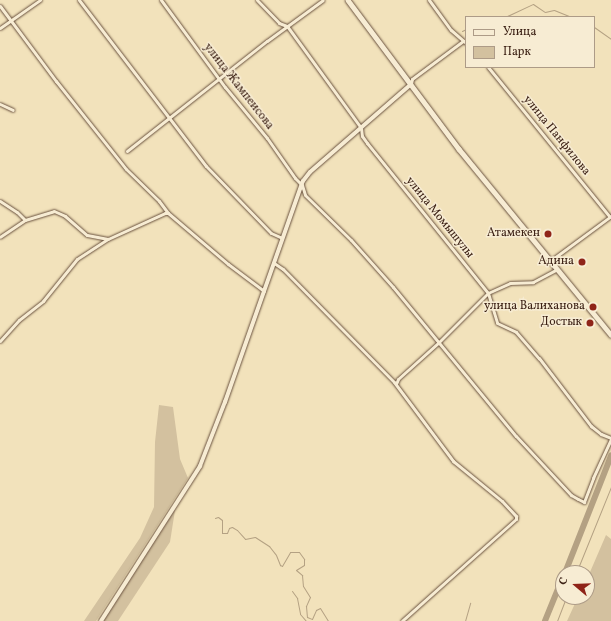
<!DOCTYPE html>
<meta charset="utf-8">
<style>
body{margin:0}
#map{position:relative;width:611px;height:621px;overflow:hidden;background:#f2e2bb;font-family:Vollkorn,serif}
div>[style]{position:absolute}
.green>*{inset:0;background:#d3c19f}
.stream>*{height:1px;margin:-0.5px;padding:0 0.5px;transform-origin:0.5px;border-radius:0.5px;background:#b4a183}
.river>*{height:5.5px;margin:-2.75px;padding:0 2.75px;transform-origin:2.75px;border-radius:2.75px;background:#b4a183}
.roads{filter:drop-shadow(0 0 1px #6a523f) drop-shadow(0 0 1px #6a523f)}
.minor>*{height:3px;margin:-1.5px;padding:0 1.5px;transform-origin:1.5px;border-radius:1.5px;background:#f7ecd3}
.tertiary>*{height:4px;margin:-2px;padding:0 2px;transform-origin:2px;border-radius:2px;background:#f7ecd3}
.secondary>*{height:4.5px;margin:-2.25px;padding:0 2.25px;transform-origin:2.25px;border-radius:2.25px;background:#f7ecd3}
.dots>*{width:11px;height:11px;translate:-50% -50%;box-sizing:border-box;border:2px solid #f7ecd3;border-radius:50%}
span{translate:-50% -50%;white-space:nowrap;text-align:center;line-height:1.15;-webkit-text-stroke:3px #f7ecd3;paint-order:stroke}
.street-label{font-size:12px;color:#3d2216}
.poi-label{font-size:12px;color:#3d2216}
.right{translate:-100% -50%;text-align:right}
.legend{position:absolute;left:465px;top:16px;width:130px;height:52px;box-sizing:border-box;background:#f7ecd3;border:1px solid #ad9b87;margin:0;padding:5px 7px;list-style:none;font-size:12px;color:#3d2216}
.legend li{display:flex;align-items:center;gap:8px;height:20px}
.legend b{width:20px;border:1px solid #ad9b87}
.north{position:absolute;left:555px;top:565px;width:40px;height:40px;box-sizing:border-box;background:#f7ecd3;border:1px solid #ad9b87;border-radius:50%;rotate:289deg;font-size:11px;font-weight:700;line-height:16px;text-align:center;color:#3d2216}
.north::after{content:'';display:block;margin:auto;width:14px;height:18px;background:#8f2418;clip-path:polygon(50% 0,100% 100%,50% 72%,0 100%)}
</style>
<div id="map">
<div class="green">
<i style="clip-path:polygon(159px 405px,173px 407px,180px 459px,188px 478px,96px 621px,84px 621px,140px 538px,154px 507px,155px 442px)"></i>
<i style="clip-path:polygon(176px 504px,170px 542px,118px 621px,102px 621px)"></i>
<i style="clip-path:polygon(606px 535px,611px 539px,611px 621px,567px 621px,578px 597px,587px 597px,587px 579px)"></i>
</div>
<div class="stream">
<i style="left:505px;top:17px;width:31px;rotate:-25deg"></i>
<i style="left:533px;top:4px;width:14px;rotate:34deg"></i>
<i style="left:545px;top:12px;width:9px;rotate:-13deg"></i>
<i style="left:554px;top:10px;width:18px;rotate:22deg"></i>
<i style="left:594px;top:27px;width:21px;rotate:35deg"></i>
<i style="left:462px;top:31px;width:4px;rotate:-27deg"></i>
<i style="left:215px;top:518px;width:3px;rotate:-18deg"></i>
<i style="left:218px;top:517px;width:5px;rotate:37deg"></i>
<i style="left:222px;top:520px;width:13px;rotate:90deg"></i>
<i style="left:222px;top:533px;width:5px"></i>
<i style="left:227px;top:533px;width:5px;rotate:-68deg"></i>
<i style="left:229px;top:528px;width:3px;rotate:-18deg"></i>
<i style="left:232px;top:527px;width:6px;rotate:31deg"></i>
<i style="left:237px;top:530px;width:12px;rotate:48deg"></i>
<i style="left:245px;top:539px;width:10px;rotate:-11deg"></i>
<i style="left:255px;top:537px;width:17px;rotate:33deg"></i>
<i style="left:269px;top:546px;width:11px;rotate:52deg"></i>
<i style="left:276px;top:555px;width:11px;rotate:68deg"></i>
<i style="left:280px;top:565px;width:2px;rotate:27deg"></i>
<i style="left:282px;top:566px;width:16px;rotate:-60deg"></i>
<i style="left:290px;top:552px;width:9px"></i>
<i style="left:299px;top:552px;width:9px;rotate:54deg"></i>
<i style="left:304px;top:559px;width:6px;rotate:90deg"></i>
<i style="left:304px;top:565px;width:9px;rotate:148deg"></i>
<i style="left:296px;top:570px;width:8px;rotate:40deg"></i>
<i style="left:302px;top:575px;width:11px;rotate:85deg"></i>
<i style="left:303px;top:586px;width:13px;rotate:58deg"></i>
<i style="left:310px;top:597px;width:10px;rotate:114deg"></i>
<i style="left:306px;top:606px;width:11px;rotate:85deg"></i>
<i style="left:307px;top:617px;width:5px;rotate:22deg"></i>
<i style="left:312px;top:619px;width:10px;rotate:-66deg"></i>
<i style="left:316px;top:610px;width:4px;rotate:-27deg"></i>
<i style="left:320px;top:608px;width:15px;rotate:58deg"></i>
<i style="left:576px;top:573px;width:93px;rotate:-67.9deg"></i>
<i style="left:292px;top:591px;width:9px;rotate:54deg"></i>
<i style="left:297px;top:598px;width:16px;rotate:79deg"></i>
<i style="left:300px;top:614px;width:9px;rotate:49deg"></i>
<i style="left:465px;top:621px;width:19px;rotate:-74deg"></i>
<i style="left:557px;top:621px;width:26px;rotate:-69deg"></i>
</div>
<div class="river">
<i style="left:565px;top:573px;width:126px;rotate:-68.5deg"></i>
<i style="left:545px;top:621px;width:48px;rotate:-67.8deg"></i>
</div>
<div class="roads">
<div class="minor">
<i style="left:79px;top:0;width:209px;rotate:52.6deg"></i>
<i style="left:206px;top:166px;width:93px;rotate:45.9deg"></i>
<i style="left:271px;top:233px;width:12px;rotate:24deg"></i>
<i style="left:161px;top:0;width:108px;rotate:53.7deg"></i>
<i style="left:225px;top:87px;width:66px;rotate:50.5deg"></i>
<i style="left:267px;top:138px;width:49px;rotate:55deg"></i>
<i style="left:295px;top:178px;width:10px;rotate:45deg"></i>
<i style="left:302px;top:185px;width:10px;rotate:73deg"></i>
<i style="left:305px;top:195px;width:64px;rotate:44.4deg"></i>
<i style="left:351px;top:240px;width:63px;rotate:48.2deg"></i>
<i style="left:393px;top:287px;width:193px;rotate:50.5deg"></i>
<i style="left:516px;top:436px;width:81px;rotate:47deg"></i>
<i style="left:571px;top:495px;width:8px;rotate:30deg"></i>
<i style="left:578px;top:499px;width:7px;rotate:27deg"></i>
<i style="left:584px;top:502px;width:26px;rotate:-69deg"></i>
<i style="left:593px;top:478px;width:43px;rotate:-65.2deg"></i>
<i style="left:257px;top:0;width:32px;rotate:46deg"></i>
<i style="left:279px;top:23px;width:9px;rotate:21deg"></i>
<i style="left:287px;top:26px;width:126px;rotate:54deg"></i>
<i style="left:361px;top:128px;width:8px;rotate:83deg"></i>
<i style="left:362px;top:136px;width:9px;rotate:54deg"></i>
<i style="left:367px;top:143px;width:193px;rotate:51.1deg"></i>
<i style="left:488px;top:293px;width:31px;rotate:73deg"></i>
<i style="left:497px;top:323px;width:21px;rotate:25deg"></i>
<i style="left:516px;top:332px;width:35px;rotate:49deg"></i>
<i style="left:539px;top:358px;width:86px;rotate:52.6deg"></i>
<i style="left:591px;top:426px;width:13px;rotate:39deg"></i>
<i style="left:601px;top:434px;width:11px;rotate:22deg"></i>
<i style="left:429px;top:0;width:37px;rotate:54deg"></i>
<i style="left:451px;top:30px;width:20px;rotate:41deg"></i>
<i style="left:0;top:6px;width:94px;rotate:53.3deg"></i>
<i style="left:56px;top:81px;width:112px;rotate:51.5deg"></i>
<i style="left:126px;top:169px;width:46px;rotate:44.1deg"></i>
<i style="left:159px;top:201px;width:15px;rotate:53deg"></i>
<i style="left:0;top:28px;width:49px;rotate:-35deg"></i>
<i style="left:488px;top:67px;width:193px;rotate:50.9deg"></i>
<i style="left:411px;top:84px;width:5px;rotate:-79deg"></i>
<i style="left:412px;top:79px;width:64px;rotate:-36.7deg"></i>
<i style="left:0;top:104px;width:14px;rotate:25deg"></i>
<i style="left:127px;top:151px;width:178px;rotate:-38.2deg"></i>
<i style="left:267px;top:41px;width:69px;rotate:-36.2deg"></i>
<i style="left:0;top:201px;width:20px;rotate:33deg"></i>
<i style="left:17px;top:212px;width:11px;rotate:45deg"></i>
<i style="left:25px;top:220px;width:30px;rotate:146deg"></i>
<i style="left:25px;top:220px;width:30px;rotate:-17deg"></i>
<i style="left:54px;top:211px;width:12px;rotate:24deg"></i>
<i style="left:65px;top:216px;width:29px;rotate:41deg"></i>
<i style="left:87px;top:235px;width:20px;rotate:11deg"></i>
<i style="left:550px;top:261px;width:76px;rotate:-36.4deg"></i>
<i style="left:274px;top:263px;width:11px;rotate:34deg"></i>
<i style="left:283px;top:269px;width:158px;rotate:45.5deg"></i>
<i style="left:394px;top:382px;width:99px;rotate:53.2deg"></i>
<i style="left:453px;top:461px;width:63px;rotate:39.2deg"></i>
<i style="left:502px;top:501px;width:21px;rotate:47deg"></i>
<i style="left:516px;top:516px;width:3px;rotate:90deg"></i>
<i style="left:516px;top:519px;width:153px;rotate:138.2deg"></i>
<i style="left:0;top:341px;width:28px;rotate:-48deg"></i>
<i style="left:19px;top:320px;width:31px;rotate:-38deg"></i>
<i style="left:43px;top:301px;width:54px;rotate:-51deg"></i>
<i style="left:77px;top:259px;width:37px;rotate:-33deg"></i>
<i style="left:108px;top:239px;width:63px;rotate:-24.5deg"></i>
<i style="left:165px;top:213px;width:3px"></i>
<i style="left:168px;top:213px;width:79px;rotate:40.4deg"></i>
<i style="left:228px;top:264px;width:45px;rotate:36.9deg"></i>
<i style="left:396px;top:384px;width:5px;rotate:-68deg"></i>
<i style="left:398px;top:379px;width:54px;rotate:-42deg"></i>
<i style="left:438px;top:343px;width:71px;rotate:-45deg"></i>
<i style="left:488px;top:293px;width:24px;rotate:-24deg"></i>
<i style="left:510px;top:283px;width:23px;rotate:-2deg"></i>
<i style="left:533px;top:282px;width:27px;rotate:-28deg"></i>
</div>
<div class="tertiary">
<i style="left:101px;top:621px;width:184px;rotate:-57.4deg"></i>
<i style="left:200px;top:466px;width:69px;rotate:-68.7deg"></i>
<i style="left:225px;top:402px;width:234px;rotate:-70.6deg"></i>
<i style="left:303px;top:181px;width:11px;rotate:-52deg"></i>
<i style="left:310px;top:172px;width:133px;rotate:-41deg"></i>
</div>
<div class="secondary">
<i style="left:348px;top:0;width:186px;rotate:53.3deg"></i>
<i style="left:459px;top:149px;width:240px;rotate:50.7deg"></i>
</div>
</div>
<div class="dots">
<i style="left:548px;top:234px;background:#8f2418"></i>
<i style="left:582px;top:262px;background:#8f2418"></i>
<i style="left:593px;top:307px;background:#8f2418"></i>
<i style="left:590px;top:323px;background:#8f2418"></i>
</div>
<div class="street-label">
<span style="left:238px;top:87px;rotate:52deg">улица Жампеисова</span>
<span style="left:556px;top:136px;rotate:51deg">улица Панфилова</span>
<span style="left:439px;top:218px;rotate:51deg">улица Момышулы</span>
</div>
<div class="poi-label">
<span class="right" style="left:540px;top:234px">Атамекен</span>
<span class="right" style="left:574px;top:262px">Адина</span>
<span class="right" style="left:585px;top:307px">улица Валиханова</span>
<span class="right" style="left:582px;top:323px">Достык</span>
</div>
<ul class="legend">
<li><b style="height:5px;background:#f7ecd3"></b>Улица</li>
<li><b style="height:11px;background:#d3c19f"></b>Парк</li>
</ul>
<div class="north">С</div>
</div>
